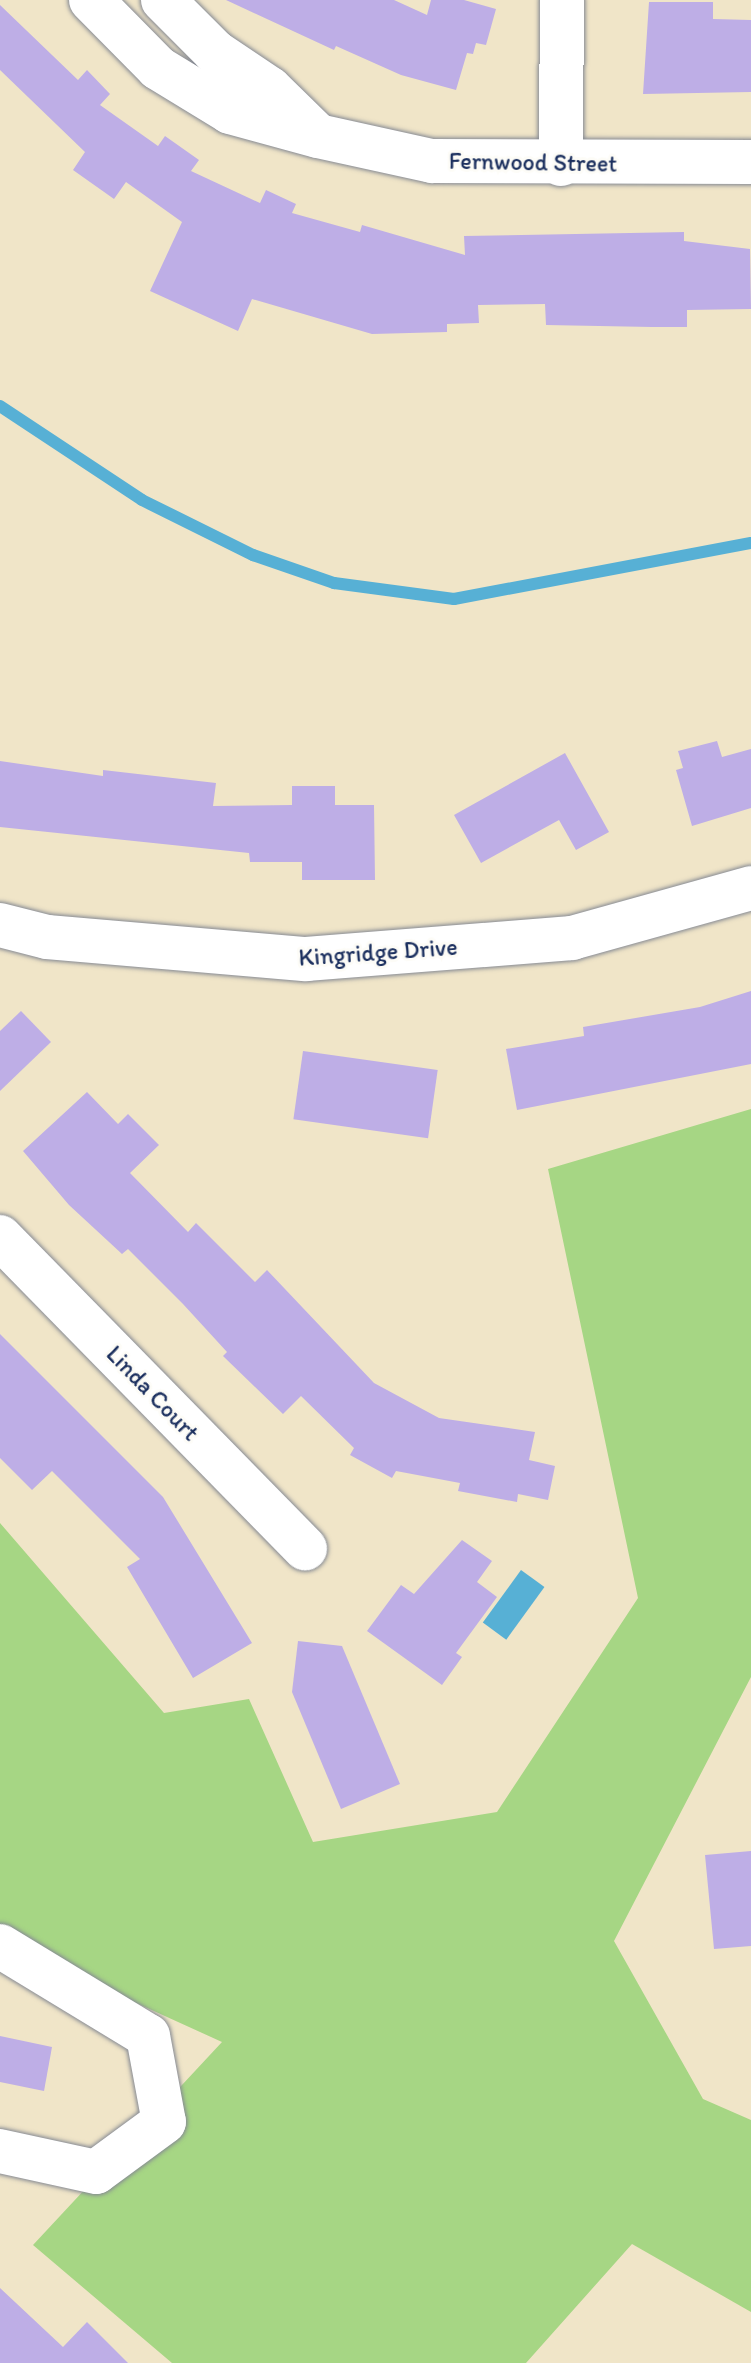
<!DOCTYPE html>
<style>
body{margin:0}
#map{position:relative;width:751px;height:2363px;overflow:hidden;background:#f0e5c8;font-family:Itim,sans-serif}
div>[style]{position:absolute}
.green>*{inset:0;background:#a6d684}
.water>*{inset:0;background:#57b0d5;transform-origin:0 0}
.stream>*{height:12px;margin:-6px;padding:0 6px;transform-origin:6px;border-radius:6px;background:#57b0d5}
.building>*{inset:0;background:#beaee6;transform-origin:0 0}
.roads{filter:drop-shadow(0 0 2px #868a93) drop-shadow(0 0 2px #868a93)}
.street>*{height:44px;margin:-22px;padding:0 22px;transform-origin:22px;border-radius:22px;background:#fff}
span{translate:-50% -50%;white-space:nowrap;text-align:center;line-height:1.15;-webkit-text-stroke:6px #fdfcf7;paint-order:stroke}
.street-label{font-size:24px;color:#1b2f5e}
</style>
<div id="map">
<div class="green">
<i style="clip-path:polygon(751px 1109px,751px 1677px,614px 1941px,703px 2099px,751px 2120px,751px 2312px,632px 2244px,526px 2363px,172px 2363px,33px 2245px,222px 2042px,0 1941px,0 1523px,164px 1713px,249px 1699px,313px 1842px,497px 1812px,638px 1598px,548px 1169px)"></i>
</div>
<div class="water">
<i style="left:521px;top:1570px;width:29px;height:65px;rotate:36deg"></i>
</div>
<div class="stream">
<i style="left:0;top:406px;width:170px;rotate:33.5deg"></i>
<i style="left:142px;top:500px;width:124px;rotate:26.4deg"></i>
<i style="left:253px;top:555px;width:86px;rotate:19.1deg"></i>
<i style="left:334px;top:583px;width:121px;rotate:7.6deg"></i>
<i style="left:454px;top:599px;width:302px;rotate:-10.7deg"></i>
</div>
<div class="building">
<i style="clip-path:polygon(226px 0,394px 0,427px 15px,431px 0,464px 0,496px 9px,486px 45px,476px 43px,473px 54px,467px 53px,456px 90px,401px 75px,336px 46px,334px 50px)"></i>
<i style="clip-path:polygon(649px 2px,713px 2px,713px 19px,751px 20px,751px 92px,643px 94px)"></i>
<i style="clip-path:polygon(0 5px,78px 80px,87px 70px,110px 94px,100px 105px,158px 146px,165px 136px,199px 160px,191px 171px,260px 203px,266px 190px,296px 204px,292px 213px,360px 232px,362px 225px,465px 255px,464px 236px,684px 232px,684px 241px,750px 249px,751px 309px,687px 310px,687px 327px,652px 327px,546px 325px,545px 304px,478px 305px,479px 323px,447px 324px,447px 332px,372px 334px,252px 299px,238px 331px,150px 291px,182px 222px,126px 182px,114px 199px,73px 170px,85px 152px,0 70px)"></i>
<i style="clip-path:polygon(717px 741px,722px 757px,751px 749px,751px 808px,692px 826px,676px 770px,683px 768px,678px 751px)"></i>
<i style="clip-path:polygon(565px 753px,609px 832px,576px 850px,559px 820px,481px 863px,454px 815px)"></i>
<i style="clip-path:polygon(0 761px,103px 776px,103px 770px,216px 783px,213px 806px,292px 805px,292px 786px,335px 786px,335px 805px,374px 805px,375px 880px,302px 880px,302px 862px,250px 862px,249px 853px,0 827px)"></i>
<i style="clip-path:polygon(751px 991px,751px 1064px,517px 1110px,506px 1049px,584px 1036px,583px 1027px,700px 1007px)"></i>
<i style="clip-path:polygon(21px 1011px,51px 1042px,0 1091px,0 1031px)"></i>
<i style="left:303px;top:1051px;width:136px;height:69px;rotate:8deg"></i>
<i style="clip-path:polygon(87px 1092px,118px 1124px,128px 1114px,159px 1145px,130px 1173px,188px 1232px,196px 1223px,255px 1282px,267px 1270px,374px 1383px,439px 1418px,535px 1432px,529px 1460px,555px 1466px,548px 1500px,518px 1494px,517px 1502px,458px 1491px,460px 1483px,396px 1471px,392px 1478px,350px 1455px,354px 1448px,301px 1396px,283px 1414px,223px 1356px,227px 1352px,183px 1304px,128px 1249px,122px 1254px,69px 1205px,23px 1151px)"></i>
<i style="clip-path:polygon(0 1334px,163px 1497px,252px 1643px,193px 1678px,127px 1567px,140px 1559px,52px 1471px,32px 1490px,0 1458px)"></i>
<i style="clip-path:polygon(462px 1540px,492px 1561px,477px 1582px,497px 1597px,456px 1653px,462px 1657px,442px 1685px,367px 1631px,401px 1585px,414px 1594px)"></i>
<i style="clip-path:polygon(298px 1641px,342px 1646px,400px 1784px,341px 1809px,292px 1692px)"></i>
<i style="clip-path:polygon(751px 1851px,751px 1946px,714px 1949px,705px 1855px)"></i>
<i style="clip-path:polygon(0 2036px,52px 2047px,44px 2091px,0 2082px)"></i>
<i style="clip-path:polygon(0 2288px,63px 2347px,87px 2322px,128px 2363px,0 2363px)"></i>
</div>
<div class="roads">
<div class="street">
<i style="left:91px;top:0;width:95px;rotate:45.4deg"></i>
<i style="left:158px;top:68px;width:84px;rotate:31.4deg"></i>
<i style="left:230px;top:112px;width:91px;rotate:15.3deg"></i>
<i style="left:318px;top:136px;width:117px;rotate:12.4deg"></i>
<i style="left:432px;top:161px;width:319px;rotate:0.2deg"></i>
<i style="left:163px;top:0;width:74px;rotate:45deg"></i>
<i style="left:215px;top:52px;width:66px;rotate:33.9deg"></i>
<i style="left:270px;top:89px;width:64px;rotate:44.4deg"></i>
<i style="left:561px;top:164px;width:164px;rotate:-89.7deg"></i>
<i style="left:0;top:925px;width:49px;rotate:14.3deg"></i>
<i style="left:47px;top:937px;width:260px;rotate:4.9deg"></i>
<i style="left:306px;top:959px;width:267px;rotate:-4.5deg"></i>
<i style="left:572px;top:938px;width:186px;rotate:-15.6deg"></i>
<i style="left:0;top:1237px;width:436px;rotate:45.6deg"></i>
<i style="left:0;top:1946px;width:173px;rotate:31.3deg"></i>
<i style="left:148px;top:2036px;width:87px;rotate:79.5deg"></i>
<i style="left:164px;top:2122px;width:84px;rotate:143.7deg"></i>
<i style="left:96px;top:2172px;width:98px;rotate:-167.7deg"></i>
</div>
</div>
<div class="street-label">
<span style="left:533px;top:162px;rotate:1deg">Fernwood Street</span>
<span style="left:378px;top:952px;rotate:-4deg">Kingridge Drive</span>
<span style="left:153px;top:1393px;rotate:46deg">Linda Court</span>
</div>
</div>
